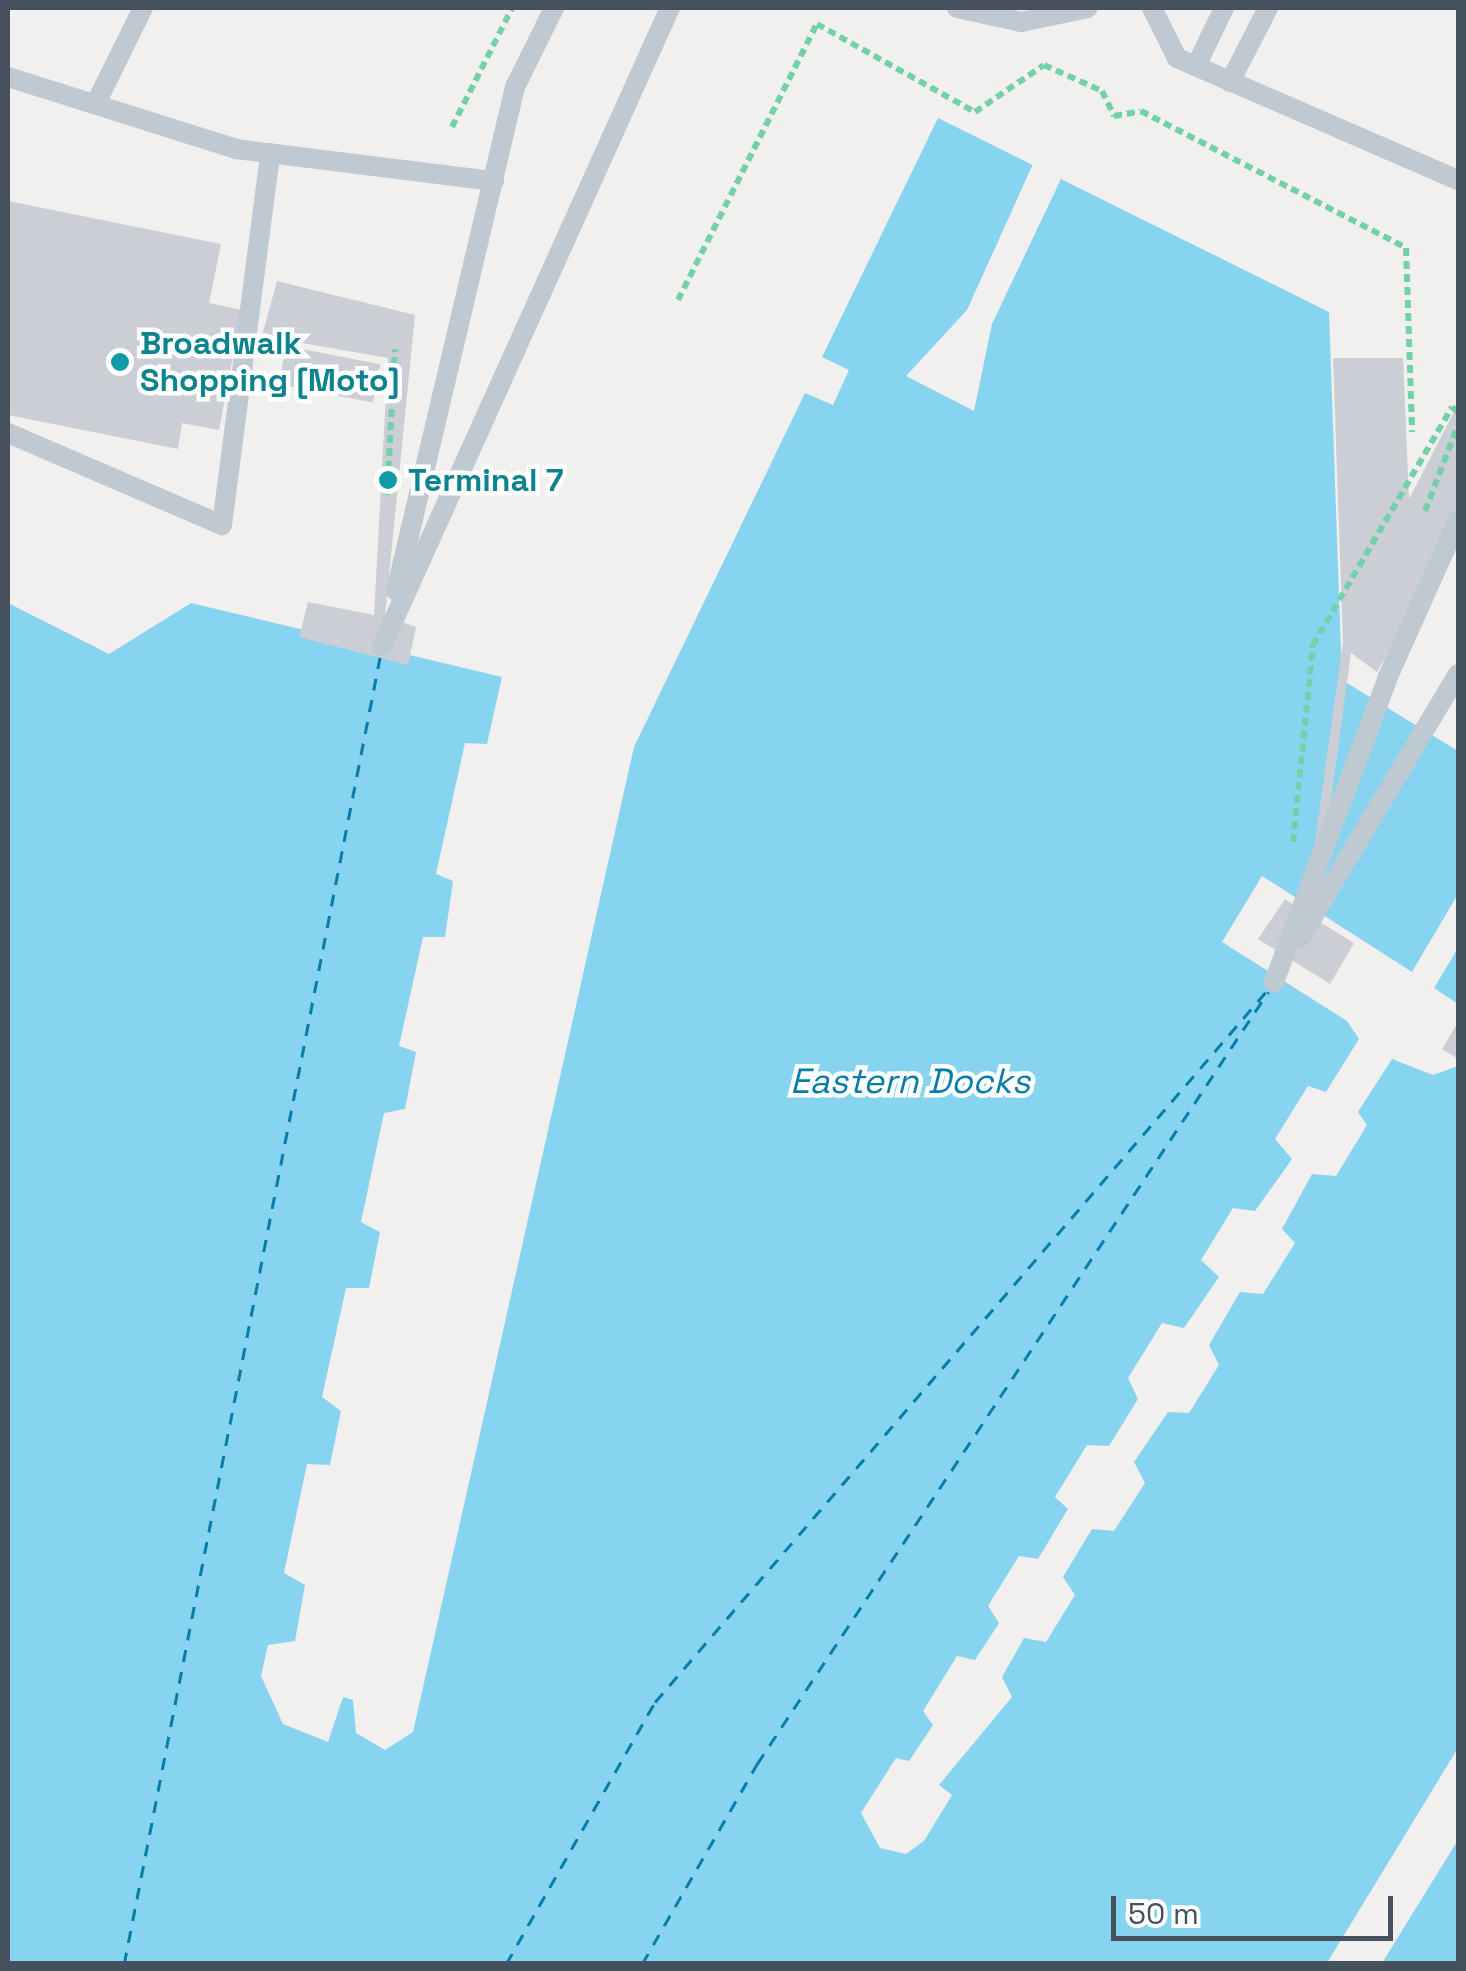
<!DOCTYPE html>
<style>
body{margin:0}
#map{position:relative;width:1466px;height:1971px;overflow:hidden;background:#f2efef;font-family:"Space Grotesk",sans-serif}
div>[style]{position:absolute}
.water>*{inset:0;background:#87d4f0}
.pier>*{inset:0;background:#f2efef}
.ferry>*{height:2.5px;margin-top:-1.25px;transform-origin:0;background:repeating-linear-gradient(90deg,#077da9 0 12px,transparent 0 22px)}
.building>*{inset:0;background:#cbced4;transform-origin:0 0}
.path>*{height:6px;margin-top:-3px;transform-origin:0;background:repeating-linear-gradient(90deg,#72d1a8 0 8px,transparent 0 13px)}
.service>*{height:20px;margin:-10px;padding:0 10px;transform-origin:10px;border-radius:10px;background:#bfc9d2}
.dots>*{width:28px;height:28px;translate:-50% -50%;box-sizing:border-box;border:5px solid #fff;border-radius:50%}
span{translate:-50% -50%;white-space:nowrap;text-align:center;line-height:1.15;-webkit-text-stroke:9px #fff;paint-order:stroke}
.culture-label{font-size:32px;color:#0d838f;font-weight:700}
.left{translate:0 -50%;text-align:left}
.water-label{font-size:35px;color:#077da9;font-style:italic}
.frame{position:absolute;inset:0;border:10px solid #46515e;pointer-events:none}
.scale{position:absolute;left:1111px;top:1896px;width:282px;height:45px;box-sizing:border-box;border:5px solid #46515e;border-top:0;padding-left:12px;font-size:30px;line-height:35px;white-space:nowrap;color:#46515e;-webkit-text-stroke:8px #fff;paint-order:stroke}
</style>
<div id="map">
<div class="water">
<i style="clip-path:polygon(938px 118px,1329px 312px,1342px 680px,1458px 751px,1458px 894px,1412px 972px,1262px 876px,1222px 942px,1347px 1021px,1359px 1039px,1326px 1092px,1308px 1086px,1275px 1139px,1292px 1159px,1255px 1211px,1233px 1208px,1201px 1260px,1219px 1277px,1184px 1328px,1162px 1323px,1128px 1378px,1138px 1399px,1109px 1446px,1087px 1445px,1055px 1497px,1068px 1509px,1038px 1559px,1019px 1556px,988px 1606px,999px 1623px,975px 1660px,957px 1656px,923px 1711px,933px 1725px,909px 1761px,896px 1758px,861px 1813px,880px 1848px,906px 1854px,924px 1841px,952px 1795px,939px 1785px,1012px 1697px,1002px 1677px,1024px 1638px,1046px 1642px,1075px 1595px,1063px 1577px,1092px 1529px,1114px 1531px,1145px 1483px,1134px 1462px,1168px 1412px,1189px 1413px,1219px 1365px,1209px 1345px,1240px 1292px,1263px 1294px,1295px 1243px,1282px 1229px,1312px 1174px,1336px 1176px,1367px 1125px,1358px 1112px,1392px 1059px,1433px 1075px,1458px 1066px,1458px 1748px,1327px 1963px,8px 1963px,8px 603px,109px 654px,191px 603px,502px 677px,487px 744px,465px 743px,436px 874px,453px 881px,445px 937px,423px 937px,399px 1046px,416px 1052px,405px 1109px,384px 1113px,361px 1222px,380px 1232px,369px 1288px,346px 1288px,322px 1397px,341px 1411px,330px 1465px,307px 1464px,284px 1573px,305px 1585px,295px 1641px,268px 1645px,261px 1676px,283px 1724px,328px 1742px,343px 1697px,353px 1700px,356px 1733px,385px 1750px,413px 1732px,634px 747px,805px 393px,833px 405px,849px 370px,822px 357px)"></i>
<i style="clip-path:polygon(1458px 948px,1458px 1004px,1434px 988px)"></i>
<i style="clip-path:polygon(1458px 1840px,1458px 1963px,1382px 1963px)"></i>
</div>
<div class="pier">
<i style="clip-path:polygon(1033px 164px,1061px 179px,992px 324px,974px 411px,906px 376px,967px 310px)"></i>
</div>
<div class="ferry">
<i style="left:124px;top:1964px;width:1332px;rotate:-78.92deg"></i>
<i style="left:506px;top:1964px;width:301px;rotate:-60.4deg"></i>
<i style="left:655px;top:1702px;width:943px;rotate:-49.3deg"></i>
<i style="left:642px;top:1964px;width:231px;rotate:-60.1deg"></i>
<i style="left:757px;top:1764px;width:926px;rotate:-56.5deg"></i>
</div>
<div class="building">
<i style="clip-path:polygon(8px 201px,221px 244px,209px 303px,242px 310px,219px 430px,182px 423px,178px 449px,8px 415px)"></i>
<i style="clip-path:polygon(277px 281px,415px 315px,385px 616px,416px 627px,408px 665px,299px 637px,308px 602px,374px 615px,388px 358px,262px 336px)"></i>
<i style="left:286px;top:346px;width:96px;height:39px;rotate:11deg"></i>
<i style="clip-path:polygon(1333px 358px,1403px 358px,1409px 499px,1458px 404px,1458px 503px,1421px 598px,1377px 672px,1351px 653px,1315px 919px,1354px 943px,1330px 984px,1258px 939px,1285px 899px,1305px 913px,1343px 642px)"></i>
<i style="clip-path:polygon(1458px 1022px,1458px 1059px,1442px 1049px)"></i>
</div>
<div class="path">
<i style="left:452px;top:127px;width:133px;rotate:-63.2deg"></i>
<i style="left:678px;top:300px;width:309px;rotate:-63.3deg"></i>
<i style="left:817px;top:24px;width:181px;rotate:29.1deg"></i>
<i style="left:975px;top:112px;width:83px;rotate:-34.3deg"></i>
<i style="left:1044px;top:65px;width:64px;rotate:24.1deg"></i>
<i style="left:1102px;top:91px;width:28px;rotate:64deg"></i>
<i style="left:1114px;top:116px;width:27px;rotate:-10deg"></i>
<i style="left:1141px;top:111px;width:298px;rotate:27.3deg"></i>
<i style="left:1406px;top:248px;width:184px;rotate:88.1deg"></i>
<i style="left:387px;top:495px;width:146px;rotate:-86.9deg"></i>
<i style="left:1425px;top:511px;width:92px;rotate:-69deg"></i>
<i style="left:1293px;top:842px;width:198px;rotate:-84.2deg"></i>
<i style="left:1313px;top:645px;width:276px;rotate:-59.7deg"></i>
<i style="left:1452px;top:407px;width:8px;rotate:40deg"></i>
</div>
<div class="service">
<i style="left:957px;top:8px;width:66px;rotate:12.3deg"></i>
<i style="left:1021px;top:22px;width:68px;rotate:-11.8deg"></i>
<i style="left:1152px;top:8px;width:56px;rotate:63.4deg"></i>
<i style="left:1177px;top:58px;width:306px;rotate:23.5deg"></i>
<i style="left:1196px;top:66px;width:64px;rotate:-64.2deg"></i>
<i style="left:8px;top:77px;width:239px;rotate:17.5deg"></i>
<i style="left:236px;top:149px;width:260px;rotate:7.1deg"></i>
<i style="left:1230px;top:82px;width:83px;rotate:-62.8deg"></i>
<i style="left:97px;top:101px;width:104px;rotate:-63.7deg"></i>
<i style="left:8px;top:433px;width:233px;rotate:23.3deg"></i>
<i style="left:222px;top:525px;width:375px;rotate:-82.6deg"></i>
<i style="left:396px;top:591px;width:518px;rotate:-76.72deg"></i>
<i style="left:515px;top:87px;width:88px;rotate:-63.7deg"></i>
<i style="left:382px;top:646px;width:700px;rotate:-65.71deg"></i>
<i style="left:1300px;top:938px;width:308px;rotate:-59.1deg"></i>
<i style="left:1274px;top:982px;width:323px;rotate:-69.5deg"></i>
<i style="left:1387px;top:679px;width:174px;rotate:-65.9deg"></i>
</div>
<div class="dots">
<i style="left:120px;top:362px;background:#0f9aa8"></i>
<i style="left:388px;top:480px;background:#0f9aa8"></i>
</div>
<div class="culture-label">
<span class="left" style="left:140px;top:362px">Broadwalk<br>Shopping [Moto]</span>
<span class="left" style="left:408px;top:480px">Terminal 7</span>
</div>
<div class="water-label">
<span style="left:910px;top:1081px">Eastern Docks</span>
</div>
<div class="frame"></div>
<div class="scale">50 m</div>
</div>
